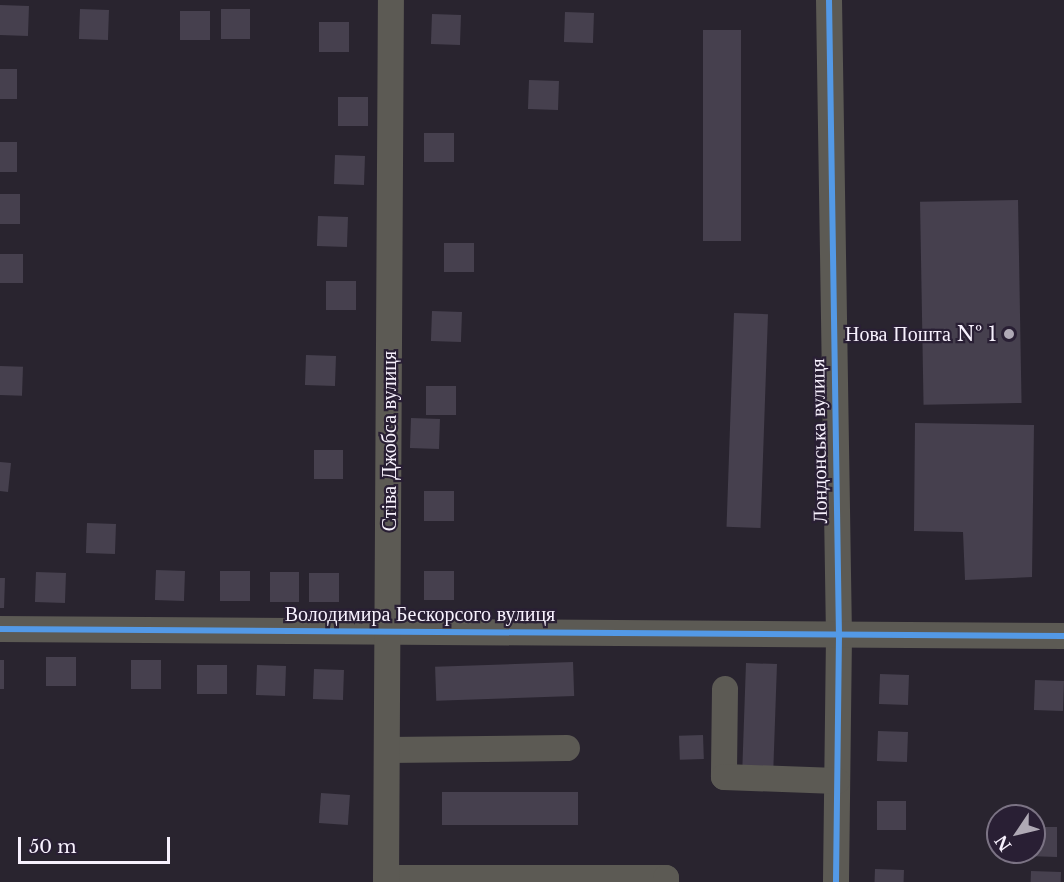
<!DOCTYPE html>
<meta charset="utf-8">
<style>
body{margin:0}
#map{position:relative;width:1064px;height:882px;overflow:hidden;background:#29242f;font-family:"Libre Baskerville",serif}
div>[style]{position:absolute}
.building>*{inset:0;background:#46404e;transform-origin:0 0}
.minor>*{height:26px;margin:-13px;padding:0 13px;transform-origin:13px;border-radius:13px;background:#5c5a54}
.cycleway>*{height:6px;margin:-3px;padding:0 3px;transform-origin:3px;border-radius:3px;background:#5399e6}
.dots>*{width:16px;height:16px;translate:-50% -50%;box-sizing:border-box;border:3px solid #291f34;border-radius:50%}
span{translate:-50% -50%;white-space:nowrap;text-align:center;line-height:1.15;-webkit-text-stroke:4.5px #291f34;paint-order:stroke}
.poi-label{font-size:20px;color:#f7f1fd}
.right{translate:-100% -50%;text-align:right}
.street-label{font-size:20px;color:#f7f1fd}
.north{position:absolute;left:986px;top:804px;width:60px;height:60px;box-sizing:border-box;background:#291f34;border:2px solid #7b7384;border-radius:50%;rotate:235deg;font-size:16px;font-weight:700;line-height:24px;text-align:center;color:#f7f1fd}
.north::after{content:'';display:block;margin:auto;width:21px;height:27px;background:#afa9b5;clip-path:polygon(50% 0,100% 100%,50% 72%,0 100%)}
.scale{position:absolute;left:18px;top:837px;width:152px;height:27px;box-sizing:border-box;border:3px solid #f7f1fd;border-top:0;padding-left:8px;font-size:18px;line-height:21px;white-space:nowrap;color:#f7f1fd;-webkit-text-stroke:4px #291f34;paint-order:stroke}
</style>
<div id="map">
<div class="building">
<i style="left:0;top:5px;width:29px;height:30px;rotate:2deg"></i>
<i style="left:80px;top:9px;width:29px;height:30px;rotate:2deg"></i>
<i style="left:221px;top:9px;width:29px;height:30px"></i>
<i style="left:180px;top:11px;width:30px;height:29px"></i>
<i style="left:565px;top:12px;width:29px;height:30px;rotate:2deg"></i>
<i style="left:432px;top:14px;width:29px;height:30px;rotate:2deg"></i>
<i style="left:319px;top:22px;width:30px;height:30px"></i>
<i style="left:703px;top:30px;width:38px;height:211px"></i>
<i style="left:0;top:69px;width:17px;height:30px"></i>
<i style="left:529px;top:80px;width:30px;height:29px;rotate:2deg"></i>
<i style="left:338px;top:97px;width:30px;height:29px"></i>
<i style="left:424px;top:133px;width:30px;height:29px"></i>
<i style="left:0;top:142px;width:17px;height:30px"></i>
<i style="left:335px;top:155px;width:30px;height:29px;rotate:2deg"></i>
<i style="left:0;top:194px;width:20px;height:30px"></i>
<i style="left:1018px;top:200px;width:203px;height:98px;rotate:89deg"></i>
<i style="left:318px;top:216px;width:30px;height:30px;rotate:2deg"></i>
<i style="left:444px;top:243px;width:30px;height:29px"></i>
<i style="left:0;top:254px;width:23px;height:29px"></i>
<i style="left:326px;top:281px;width:30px;height:29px"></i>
<i style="left:432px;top:311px;width:30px;height:30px;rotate:2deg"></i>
<i style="left:734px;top:313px;width:34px;height:214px;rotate:2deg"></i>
<i style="left:306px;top:355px;width:30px;height:30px;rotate:2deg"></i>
<i style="left:0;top:366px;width:23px;height:29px;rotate:2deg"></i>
<i style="left:426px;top:386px;width:30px;height:29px"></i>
<i style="left:411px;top:418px;width:29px;height:30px;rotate:2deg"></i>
<i style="clip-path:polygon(915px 423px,1034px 425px,1032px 577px,965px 580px,963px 532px,914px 531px)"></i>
<i style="left:314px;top:450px;width:29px;height:29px"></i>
<i style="clip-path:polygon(0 462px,11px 463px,8px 492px,0 491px)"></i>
<i style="left:424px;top:491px;width:30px;height:30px"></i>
<i style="left:87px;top:523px;width:29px;height:30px;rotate:2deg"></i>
<i style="left:156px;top:570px;width:29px;height:30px;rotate:2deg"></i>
<i style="left:220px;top:571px;width:30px;height:30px"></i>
<i style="left:424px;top:571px;width:30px;height:29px"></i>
<i style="left:36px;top:572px;width:30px;height:30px;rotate:2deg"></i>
<i style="left:270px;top:572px;width:29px;height:30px"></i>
<i style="left:309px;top:573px;width:30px;height:29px"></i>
<i style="clip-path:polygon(0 578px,5px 578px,4px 608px,0 608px)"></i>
<i style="left:46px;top:657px;width:30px;height:29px"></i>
<i style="left:0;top:660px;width:4px;height:29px"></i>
<i style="left:131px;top:660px;width:30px;height:29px"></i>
<i style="left:573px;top:662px;width:34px;height:138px;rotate:88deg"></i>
<i style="left:746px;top:663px;width:31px;height:106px;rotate:2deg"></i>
<i style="left:197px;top:665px;width:30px;height:29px"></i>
<i style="left:257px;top:665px;width:29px;height:30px;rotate:2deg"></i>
<i style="left:314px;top:669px;width:30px;height:30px;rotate:2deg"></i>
<i style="left:880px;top:674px;width:29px;height:30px;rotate:2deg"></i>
<i style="left:1035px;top:680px;width:29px;height:30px;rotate:2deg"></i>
<i style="left:878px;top:731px;width:30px;height:30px;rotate:2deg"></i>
<i style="left:703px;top:735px;width:24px;height:24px;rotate:88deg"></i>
<i style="left:442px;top:792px;width:136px;height:33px"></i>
<i style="left:321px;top:793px;width:29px;height:30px;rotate:4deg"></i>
<i style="left:877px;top:801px;width:29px;height:29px"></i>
<i style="clip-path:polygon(1034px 827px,1057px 827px,1057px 857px,1027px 856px,1034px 852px)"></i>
<i style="left:875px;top:869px;width:29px;height:13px;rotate:2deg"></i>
<i style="left:1031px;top:871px;width:30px;height:11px;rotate:2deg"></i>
</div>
<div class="minor">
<i style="left:829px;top:0;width:635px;rotate:89.1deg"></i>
<i style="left:839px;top:635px;width:247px;rotate:90.7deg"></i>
<i style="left:0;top:629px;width:1064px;rotate:0.38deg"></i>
<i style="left:725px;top:689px;width:88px;rotate:90.7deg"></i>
<i style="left:724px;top:777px;width:113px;rotate:2deg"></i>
<i style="left:387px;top:750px;width:180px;rotate:-0.6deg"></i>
<i style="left:386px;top:878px;width:280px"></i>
<i style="left:666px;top:878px;width:4px;rotate:90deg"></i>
<i style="left:386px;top:882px;width:882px;rotate:-89.68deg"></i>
</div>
<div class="cycleway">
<i style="left:829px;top:0;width:635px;rotate:89.1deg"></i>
<i style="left:839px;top:635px;width:247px;rotate:90.7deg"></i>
<i style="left:0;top:629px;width:1064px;rotate:0.38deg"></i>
</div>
<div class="dots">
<i style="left:1009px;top:334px;background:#afa9b5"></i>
</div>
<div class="poi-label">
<span class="right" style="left:997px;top:334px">Нова Пошта № 1</span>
</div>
<div class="street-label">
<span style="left:389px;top:441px;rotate:-90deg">Стіва Джобса вулиця</span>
<span style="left:819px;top:441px;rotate:-91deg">Лондонська вулиця</span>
<span style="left:420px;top:614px">Володимира Бескорсого вулиця</span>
</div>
<div class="north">N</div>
<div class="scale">50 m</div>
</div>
